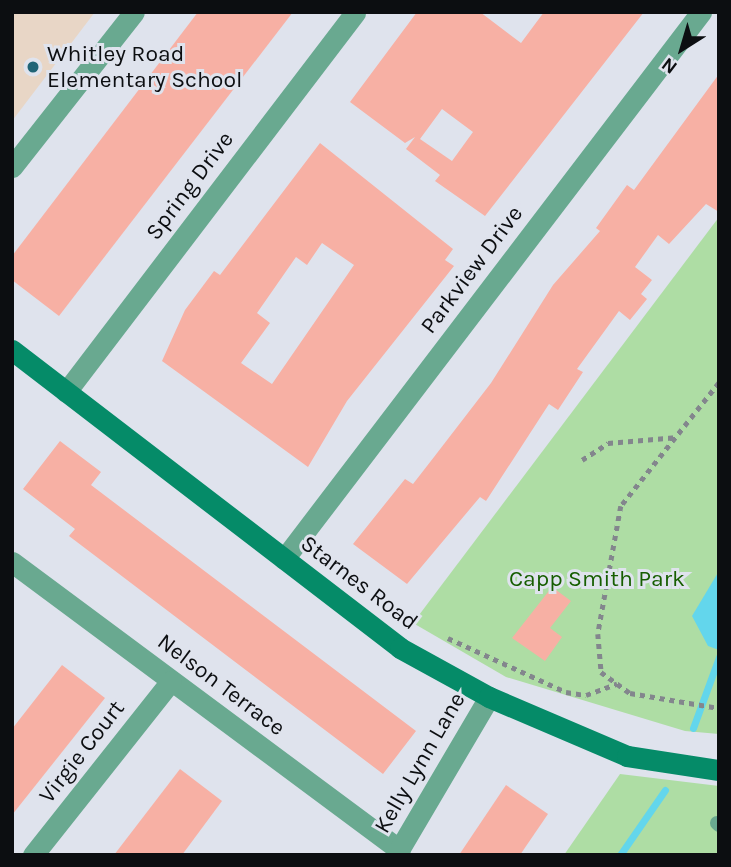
<!DOCTYPE html>
<style>
body{margin:0}
#map{position:relative;width:731px;height:867px;overflow:hidden;background:#dfe3ed;font-family:Karla,sans-serif}
div>[style]{position:absolute}
.education>*{inset:0;background:#e8d6c6}
.green>*{inset:0;background:#aedda4}
.water>*{inset:0;background:#63d6ec}
.stream>*{height:7px;margin:-3.5px;padding:0 3.5px;transform-origin:3.5px;border-radius:3.5px;background:#63d6ec}
.building>*{inset:0;background:#f7b0a4}
.path>*{height:4.5px;margin-top:-2.25px;transform-origin:0;background:repeating-linear-gradient(90deg,#83868d 0 5px,transparent 0 10px)}
.service>*{height:14px;margin:-7px;padding:0 7px;transform-origin:7px;border-radius:7px;background:#69a990}
.minor>*{height:21px;margin:-10.5px;padding:0 10.5px;transform-origin:10.5px;border-radius:10.5px;background:#69a990}
.tertiary>*{height:21px;margin:-10.5px;padding:0 10.5px;transform-origin:10.5px;border-radius:10.5px;background:#69a990}
.secondary>*{height:21px;margin:-10.5px;padding:0 10.5px;transform-origin:10.5px;border-radius:10.5px;background:#058b68}
.dots>*{width:19px;height:19px;translate:-50% -50%;box-sizing:border-box;border:4px solid #dfe3ed;border-radius:50%}
span{translate:-50% -50%;white-space:nowrap;text-align:center;line-height:1.15;-webkit-text-stroke:6px #dfe3ed;paint-order:stroke}
.poi-label{font-size:23px;color:#0c0e11}
.left{translate:0 -50%;text-align:left}
.street-label{font-size:23px;color:#0c0e11}
.park-label{font-size:23px;color:#165e00}
.frame{position:absolute;inset:0;border:14px solid #0c0e11;pointer-events:none}
.north{position:absolute;left:647px;top:14px;width:70px;height:70px;-webkit-text-stroke:5px #dfe3ed;paint-order:stroke;rotate:217deg;font-size:19px;font-weight:700;line-height:28px;text-align:center;color:#0c0e11}
.north::after{content:'';display:block;margin:auto;width:24px;height:32px;background:#0c0e11;clip-path:polygon(50% 0,100% 100%,50% 72%,0 100%)}
</style>
<div id="map">
<div class="education">
<i style="clip-path:polygon(12px 12px,95px 12px,12px 121px)"></i>
</div>
<div class="green">
<i style="clip-path:polygon(719px 217px,719px 734px,685px 731px,506px 677px,413px 623px)"></i>
<i style="clip-path:polygon(620px 774px,719px 786px,719px 855px,564px 855px)"></i>
</div>
<div class="water">
<i style="clip-path:polygon(719px 571px,719px 650px,708px 646px,692px 616px)"></i>
</div>
<div class="stream">
<i style="left:693px;top:728px;width:76px;rotate:-69.9deg"></i>
<i style="left:620px;top:855px;width:79px;rotate:-55.3deg"></i>
</div>
<div class="building">
<i style="clip-path:polygon(198px 12px,293px 12px,59px 316px,12px 280px,12px 256px)"></i>
<i style="clip-path:polygon(evenodd,417px 12px,480px 12px,521px 43px,544px 12px,644px 12px,485px 216px,435px 181px,440px 175px,406px 149px,415px 137px,405px 143px,350px 102px,417px 12px,442px 109px,473px 132px,452px 161px,420px 139px,442px 109px)"></i>
<i style="clip-path:polygon(719px 74px,719px 212px,706px 204px,669px 244px,658px 235px,635px 267px,652px 280px,641px 294px,647px 299px,630px 320px,619px 311px,577px 369px,583px 372px,558px 410px,549px 404px,486px 501px,480px 497px,407px 584px,353px 544px,405px 479px,413px 484px,434px 457px,491px 383px,553px 285px,600px 231px,596px 228px,627px 185px,634px 190px)"></i>
<i style="clip-path:polygon(evenodd,320px 143px,453px 249px,445px 260px,454px 266px,347px 401px,308px 467px,162px 361px,185px 310px,214px 271px,220px 275px,320px 143px,322px 243px,354px 265px,272px 384px,241px 363px,270px 323px,257px 313px,296px 257px,307px 265px,322px 243px)"></i>
<i style="clip-path:polygon(60px 441px,101px 472px,91px 485px,416px 731px,383px 774px,69px 536px,75px 529px,23px 489px)"></i>
<i style="clip-path:polygon(552px 587px,571px 601px,550px 628px,562px 637px,545px 661px,512px 638px)"></i>
<i style="clip-path:polygon(62px 665px,105px 698px,12px 815px,12px 729px)"></i>
<i style="clip-path:polygon(180px 769px,222px 801px,182px 855px,114px 855px)"></i>
<i style="clip-path:polygon(506px 785px,548px 814px,520px 855px,459px 855px)"></i>
</div>
<div class="path">
<i style="left:719px;top:383px;width:157px;rotate:128.5deg"></i>
<i style="left:621px;top:506px;width:130px;rotate:100.2deg"></i>
<i style="left:598px;top:634px;width:38px;rotate:85deg"></i>
<i style="left:601px;top:672px;width:36px;rotate:36deg"></i>
<i style="left:630px;top:693px;width:90px;rotate:9.6deg"></i>
<i style="left:582px;top:460px;width:31px;rotate:-33deg"></i>
<i style="left:608px;top:443px;width:70px;rotate:-4.9deg"></i>
<i style="left:448px;top:638px;width:130px;rotate:24.6deg"></i>
<i style="left:566px;top:692px;width:20px;rotate:9deg"></i>
<i style="left:586px;top:695px;width:33px;rotate:-20deg"></i>
</div>
<div class="service">
<i style="left:717px;top:823px;width:3px;rotate:45deg"></i>
</div>
<div class="minor">
<i style="left:66px;top:392px;width:477px;rotate:-52.7deg"></i>
<i style="left:284px;top:559px;width:688px;rotate:-52.68deg"></i>
<i style="left:12px;top:562px;width:483px;rotate:36.6deg"></i>
<i style="left:33px;top:855px;width:222px;rotate:-51.6deg"></i>
<i style="left:396px;top:855px;width:183px;rotate:-59.5deg"></i>
</div>
<div class="tertiary">
<i style="left:12px;top:167px;width:197px;rotate:-51.8deg"></i>
</div>
<div class="secondary">
<i style="left:12px;top:350px;width:489px;rotate:37.5deg"></i>
<i style="left:400px;top:648px;width:102px;rotate:28.8deg"></i>
<i style="left:489px;top:697px;width:150px;rotate:23.1deg"></i>
<i style="left:627px;top:756px;width:93px;rotate:8.7deg"></i>
</div>
<div class="dots">
<i style="left:33px;top:67px;background:#206476"></i>
</div>
<div class="poi-label">
<span class="left" style="left:47px;top:67px">Whitley Road<br>Elementary School</span>
</div>
<div class="street-label">
<span style="left:190px;top:186px;rotate:-53deg">Spring Drive</span>
<span style="left:472px;top:270px;rotate:-53deg">Parkview Drive</span>
<span style="left:359px;top:583px;rotate:37deg">Starnes Road</span>
<span style="left:221px;top:685px;rotate:37deg">Nelson Terrace</span>
<span style="left:82px;top:752px;rotate:-52deg">Virgie Court</span>
<span style="left:420px;top:763px;rotate:-60deg">Kelly Lynn Lane</span>
</div>
<div class="park-label">
<span style="left:597px;top:579px">Capp Smith Park</span>
</div>
<div class="frame"></div>
<div class="north">N</div>
</div>
